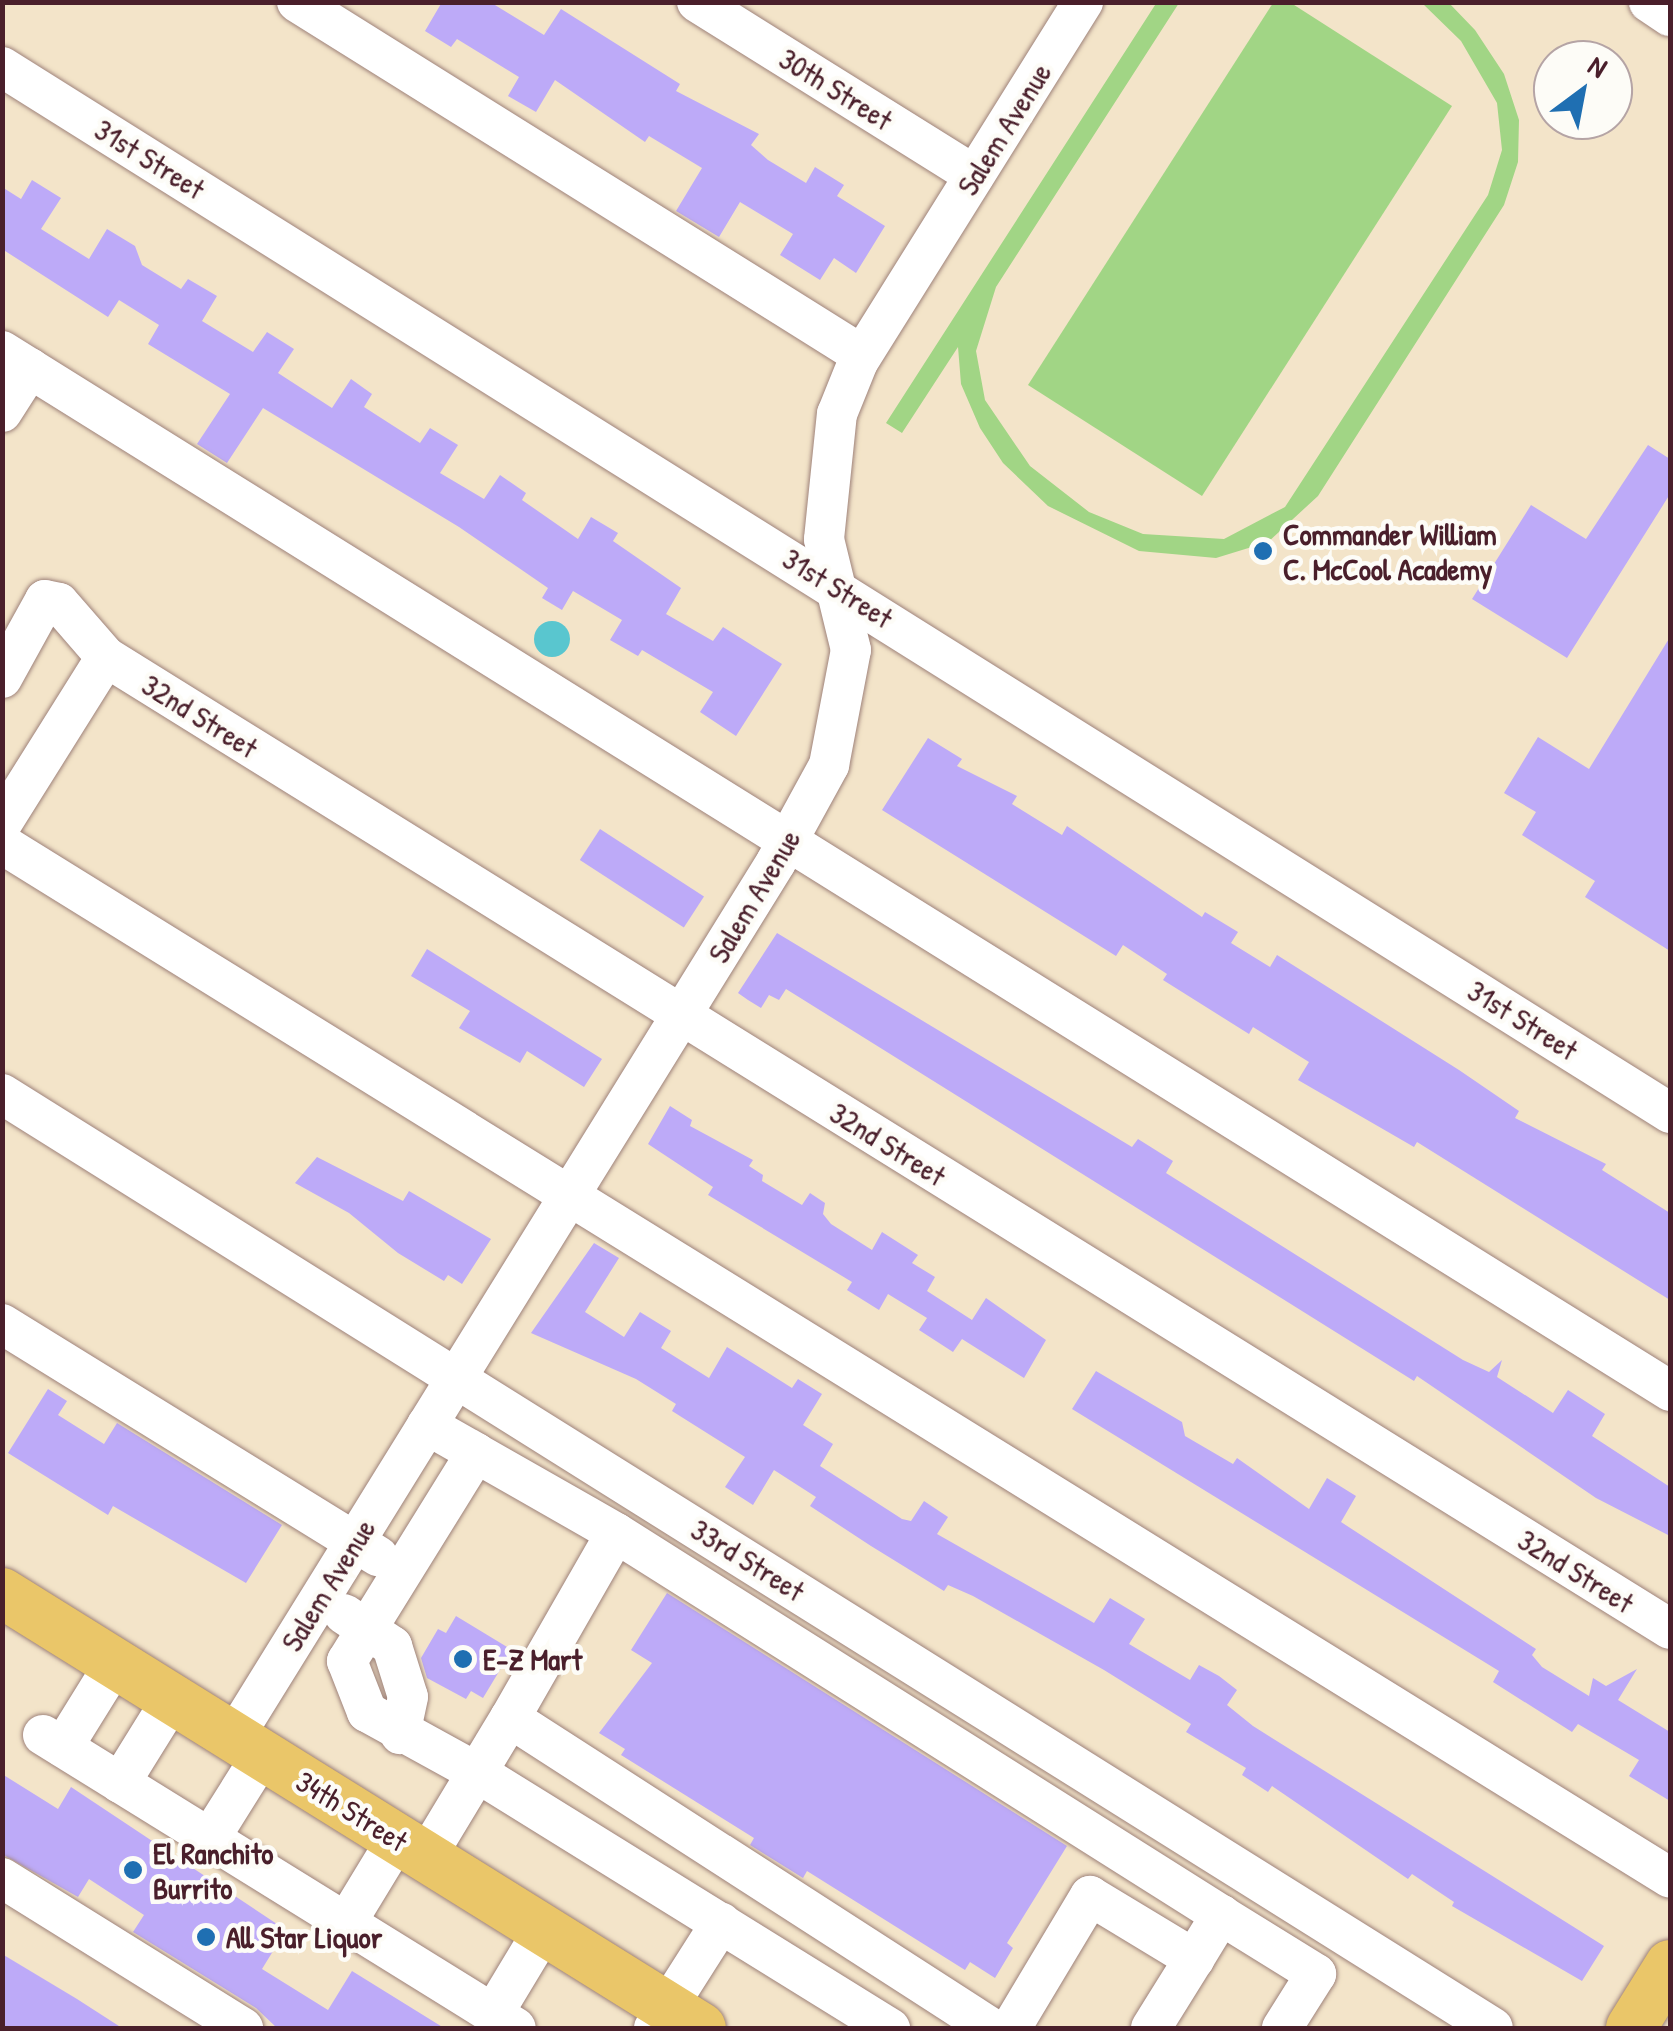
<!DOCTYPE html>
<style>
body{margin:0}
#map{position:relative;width:1673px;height:2031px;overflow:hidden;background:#f3e4c9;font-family:"Patrick Hand",sans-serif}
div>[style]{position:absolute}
.green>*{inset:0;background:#a1d585}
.water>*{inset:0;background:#59c6cf}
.round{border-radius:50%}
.building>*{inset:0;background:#bdaaf8;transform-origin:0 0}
.roads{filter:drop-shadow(0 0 2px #9e827a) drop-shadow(0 0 2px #9e827a)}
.minor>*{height:40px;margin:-20px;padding:0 20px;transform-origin:20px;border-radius:20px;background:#fff}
.major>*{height:50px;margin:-25px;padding:0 25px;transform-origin:25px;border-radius:25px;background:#eac669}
.dots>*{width:28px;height:28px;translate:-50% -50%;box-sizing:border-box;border:5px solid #fdfcf7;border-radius:50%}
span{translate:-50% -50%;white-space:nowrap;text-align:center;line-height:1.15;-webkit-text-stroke:9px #fdfcf7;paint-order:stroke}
.street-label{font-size:30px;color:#4a1f2b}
.poi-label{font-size:30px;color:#4a1f2b;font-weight:700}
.left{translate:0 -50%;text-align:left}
.frame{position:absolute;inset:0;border:5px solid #4a1f2b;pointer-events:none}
.north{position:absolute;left:1533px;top:40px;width:100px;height:100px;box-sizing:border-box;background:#fdfcf7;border:2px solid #b5a4a5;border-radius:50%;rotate:32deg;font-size:28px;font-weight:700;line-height:40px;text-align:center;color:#4a1f2b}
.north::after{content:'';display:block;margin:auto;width:35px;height:45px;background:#1f6fb2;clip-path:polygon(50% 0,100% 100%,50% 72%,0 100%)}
</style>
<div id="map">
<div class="green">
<i style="clip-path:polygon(1157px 2px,1179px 3px,996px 287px,976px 351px,985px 400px,1030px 466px,1089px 512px,1143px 534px,1224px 539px,1285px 507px,1488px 195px,1502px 150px,1497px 103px,1461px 41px,1422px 3px,1449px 3px,1475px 30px,1504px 74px,1519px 120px,1518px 162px,1504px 205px,1318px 496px,1268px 542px,1216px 558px,1139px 551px,1048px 506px,1003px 463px,980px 428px,961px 384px,958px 347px,902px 433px,886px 423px)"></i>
<i style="clip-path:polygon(1273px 3px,1291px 3px,1452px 106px,1202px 496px,1028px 385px)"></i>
</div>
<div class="water">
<i class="round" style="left:534px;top:621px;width:36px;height:36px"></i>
</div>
<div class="building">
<i style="clip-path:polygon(442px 2px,490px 2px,544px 35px,561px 9px,680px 84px,676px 91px,759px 134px,751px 145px,768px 160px,806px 183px,815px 167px,844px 185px,837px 196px,885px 226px,856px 273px,834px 258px,820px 280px,780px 255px,793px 234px,740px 202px,719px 237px,676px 211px,702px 168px,649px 136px,645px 142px,555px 80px,536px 112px,508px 96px,519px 77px,457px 39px,451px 47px,425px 31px)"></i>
<i style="clip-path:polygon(32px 180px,61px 198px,41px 229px,89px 259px,107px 229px,135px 246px,142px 265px,181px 289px,188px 279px,217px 296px,202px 321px,253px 352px,267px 332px,294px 349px,278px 373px,332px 408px,351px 379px,372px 394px,364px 407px,420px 443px,430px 428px,458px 445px,440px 473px,484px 499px,500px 475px,526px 493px,522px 500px,578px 539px,591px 517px,618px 533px,613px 541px,681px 588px,666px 614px,713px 641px,723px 627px,782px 664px,736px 736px,700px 712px,713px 692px,642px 650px,638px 656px,610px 640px,622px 620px,573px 591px,562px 610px,542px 598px,548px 588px,459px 527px,263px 408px,227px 463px,197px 444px,230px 394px,148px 344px,159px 325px,119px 300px,108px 317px,2px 249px,2px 187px,21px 199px)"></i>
<i style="clip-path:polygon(1648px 445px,1670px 459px,1670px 494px,1567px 658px,1472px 599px,1531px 505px,1586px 539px)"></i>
<i style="clip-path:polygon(1670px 637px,1670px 951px,1585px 897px,1595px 881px,1522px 835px,1536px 812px,1504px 793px,1538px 737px,1589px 769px)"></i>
<i style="clip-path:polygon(928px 738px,962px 759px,957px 766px,1017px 796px,1012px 804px,1062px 835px,1067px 826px,1202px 917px,1205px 912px,1238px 932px,1231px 943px,1270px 967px,1277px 955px,1459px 1070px,1519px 1111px,1515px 1118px,1606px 1164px,1602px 1170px,1670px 1213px,1670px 1300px,1417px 1142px,1414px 1147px,1298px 1080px,1309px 1062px,1253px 1027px,1249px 1034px,1163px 980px,1167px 974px,1123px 945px,1116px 956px,882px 810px)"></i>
<i style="left:600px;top:829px;width:124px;height:37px;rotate:33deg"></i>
<i style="clip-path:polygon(777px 933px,1132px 1147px,1138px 1139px,1173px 1161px,1166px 1173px,1463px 1360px,1489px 1372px,1502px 1360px,1497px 1377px,1553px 1413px,1568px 1390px,1605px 1414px,1592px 1436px,1670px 1487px,1670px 1536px,1596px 1498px,1417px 1376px,1414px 1381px,786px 989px,779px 1000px,769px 995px,761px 1008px,748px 1000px,738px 993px)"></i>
<i style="clip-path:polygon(427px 949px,602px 1059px,584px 1087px,527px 1051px,520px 1063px,459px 1028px,470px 1011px,411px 976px)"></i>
<i style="clip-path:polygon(670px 1106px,692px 1120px,690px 1126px,753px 1160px,749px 1166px,763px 1175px,762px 1181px,802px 1205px,810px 1193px,825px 1203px,823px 1214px,831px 1224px,872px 1250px,882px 1232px,918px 1255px,912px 1263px,935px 1277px,927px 1291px,972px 1320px,986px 1298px,1046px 1340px,1024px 1378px,962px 1339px,953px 1352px,919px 1330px,927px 1318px,888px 1294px,879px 1310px,847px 1290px,852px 1282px,708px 1195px,713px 1187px,648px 1144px)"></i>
<i style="clip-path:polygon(317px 1157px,403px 1201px,409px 1191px,491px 1239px,462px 1284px,448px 1275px,444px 1281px,398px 1253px,349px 1213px,295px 1183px)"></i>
<i style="clip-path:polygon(594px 1243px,619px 1258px,585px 1312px,624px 1337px,640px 1312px,671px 1331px,661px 1348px,709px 1378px,727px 1347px,792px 1388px,798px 1379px,822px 1394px,803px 1425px,833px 1444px,820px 1466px,902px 1519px,911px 1521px,924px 1501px,948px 1517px,937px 1534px,1094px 1623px,1110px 1598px,1145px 1619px,1129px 1644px,1190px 1680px,1199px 1665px,1219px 1676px,1237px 1690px,1227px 1705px,1253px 1726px,1604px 1946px,1582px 1981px,1452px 1906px,1454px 1902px,1412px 1874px,1408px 1879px,1272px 1786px,1268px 1792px,1242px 1775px,1246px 1768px,1186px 1732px,1191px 1724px,1104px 1670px,973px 1596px,948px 1585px,944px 1591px,871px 1546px,810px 1506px,816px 1497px,774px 1470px,753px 1505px,725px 1487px,745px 1457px,672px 1411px,676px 1404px,636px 1379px,531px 1333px)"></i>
<i style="clip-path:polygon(1096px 1371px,1182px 1422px,1185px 1436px,1233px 1464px,1237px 1458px,1309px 1509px,1327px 1478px,1356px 1496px,1341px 1522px,1536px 1649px,1532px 1655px,1542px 1667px,1589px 1696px,1593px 1678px,1606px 1686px,1637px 1669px,1618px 1700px,1670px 1732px,1670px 1801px,1629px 1776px,1639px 1760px,1578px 1724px,1572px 1732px,1493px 1682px,1499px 1671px,1072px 1409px)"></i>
<i style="clip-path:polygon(48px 1389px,67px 1401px,58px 1415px,104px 1444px,117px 1423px,282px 1525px,246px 1583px,113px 1506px,108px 1515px,8px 1453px)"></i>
<i style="clip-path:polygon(667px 1593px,1067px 1846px,1007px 1943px,1013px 1948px,995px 1978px,970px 1962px,965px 1970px,807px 1871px,803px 1878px,750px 1845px,754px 1838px,621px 1755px,625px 1749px,599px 1733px,652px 1663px,631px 1650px)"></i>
<i style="clip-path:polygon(456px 1616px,512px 1650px,483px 1698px,471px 1691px,466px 1699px,427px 1678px,421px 1658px,438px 1629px,446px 1633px)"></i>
<i style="clip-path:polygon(2px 1774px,58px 1809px,71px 1787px,286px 1930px,262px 1969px,328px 2010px,352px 1971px,444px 2028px,277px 2028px,256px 2008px,133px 1932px,144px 1915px,89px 1879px,78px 1897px,2px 1854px)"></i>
<i style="clip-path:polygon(2px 1954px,77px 1999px,122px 2028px,2px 2028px)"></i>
</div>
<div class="roads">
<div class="minor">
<i style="left:297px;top:2px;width:666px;rotate:32deg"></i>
<i style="left:697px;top:2px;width:327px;rotate:32deg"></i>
<i style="left:1649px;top:2px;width:25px;rotate:34deg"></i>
<i style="left:2px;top:67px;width:1969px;rotate:32.09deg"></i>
<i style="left:2px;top:351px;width:1966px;rotate:31.94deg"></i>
<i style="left:2px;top:412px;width:52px;rotate:-57.5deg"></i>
<i style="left:2px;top:678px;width:89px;rotate:-61.1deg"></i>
<i style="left:45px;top:600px;width:14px;rotate:12deg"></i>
<i style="left:59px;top:603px;width:72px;rotate:49deg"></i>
<i style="left:106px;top:657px;width:1841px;rotate:31.86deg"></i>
<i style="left:2px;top:823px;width:196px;rotate:-57.9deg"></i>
<i style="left:2px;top:844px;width:1962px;rotate:31.79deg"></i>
<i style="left:2px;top:1094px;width:1759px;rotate:32.06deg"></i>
<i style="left:2px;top:1324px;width:442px;rotate:31.7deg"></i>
<i style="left:427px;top:1425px;width:56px;rotate:29.7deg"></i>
<i style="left:476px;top:1453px;width:245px;rotate:121.8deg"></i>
<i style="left:347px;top:1661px;width:55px;rotate:68.6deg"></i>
<i style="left:367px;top:1712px;width:127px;rotate:28.8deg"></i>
<i style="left:478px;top:1773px;width:485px;rotate:31.8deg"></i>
<i style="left:476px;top:1453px;width:161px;rotate:29.7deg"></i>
<i style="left:616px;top:1533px;width:716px;rotate:32.27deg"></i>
<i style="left:344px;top:1614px;width:58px;rotate:33.7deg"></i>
<i style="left:392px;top:1646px;width:53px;rotate:72.6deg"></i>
<i style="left:408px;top:1697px;width:38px;rotate:102deg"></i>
<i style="left:510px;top:1718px;width:213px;rotate:-60.2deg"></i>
<i style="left:43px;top:1735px;width:556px;rotate:31.78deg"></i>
<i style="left:234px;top:1737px;width:1029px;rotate:-58.22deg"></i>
<i style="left:776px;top:862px;width:111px;rotate:-61.3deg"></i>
<i style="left:829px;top:765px;width:117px;rotate:-79.2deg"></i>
<i style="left:851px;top:650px;width:114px;rotate:-103.7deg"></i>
<i style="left:824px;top:539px;width:126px;rotate:-84.1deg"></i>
<i style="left:837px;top:414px;width:56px;rotate:-68deg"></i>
<i style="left:858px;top:362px;width:425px;rotate:-58deg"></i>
<i style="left:63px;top:1747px;width:99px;rotate:-58.2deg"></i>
<i style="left:120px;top:1783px;width:99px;rotate:-58.2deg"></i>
<i style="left:210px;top:1838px;width:98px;rotate:-57.9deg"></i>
<i style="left:426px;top:1857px;width:162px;rotate:-58.9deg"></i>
<i style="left:510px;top:1718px;width:572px;rotate:32.8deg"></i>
<i style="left:2px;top:1878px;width:284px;rotate:31.9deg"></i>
<i style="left:346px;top:1923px;width:98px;rotate:-58.7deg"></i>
<i style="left:493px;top:2014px;width:97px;rotate:-58.9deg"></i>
<i style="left:654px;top:2028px;width:125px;rotate:-57.5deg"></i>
<i style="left:1011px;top:2028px;width:154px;rotate:-59.1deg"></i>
<i style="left:1090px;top:1896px;width:122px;rotate:31.2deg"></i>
<i style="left:1194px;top:1959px;width:52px;rotate:-58.5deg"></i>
<i style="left:1221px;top:1915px;width:112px;rotate:31.8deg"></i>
<i style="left:1316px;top:1974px;width:64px;rotate:122.2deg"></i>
<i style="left:1151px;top:2028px;width:81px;rotate:-58.1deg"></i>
</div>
<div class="major">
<i style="left:2px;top:1593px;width:823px;rotate:31.89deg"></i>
<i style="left:1631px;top:2028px;width:74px;rotate:-58.2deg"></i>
</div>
</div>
<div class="dots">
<i style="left:1263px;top:551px;background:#1f6fb2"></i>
<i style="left:463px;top:1659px;background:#1f6fb2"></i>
<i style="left:133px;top:1870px;background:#1f6fb2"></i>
<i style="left:206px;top:1937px;background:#1f6fb2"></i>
</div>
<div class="street-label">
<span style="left:836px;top:89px;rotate:32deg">30th Street</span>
<span style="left:1004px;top:129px;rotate:-58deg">Salem Avenue</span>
<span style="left:150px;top:159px;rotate:32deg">31st Street</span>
<span style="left:838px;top:588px;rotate:32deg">31st Street</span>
<span style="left:200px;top:716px;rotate:32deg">32nd Street</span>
<span style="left:754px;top:896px;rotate:-59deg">Salem Avenue</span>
<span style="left:1523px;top:1020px;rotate:32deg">31st Street</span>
<span style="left:888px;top:1144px;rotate:32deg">32nd Street</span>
<span style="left:748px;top:1560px;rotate:32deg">33rd Street</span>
<span style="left:1576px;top:1571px;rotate:32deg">32nd Street</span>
<span style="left:328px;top:1585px;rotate:-58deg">Salem Avenue</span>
<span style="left:352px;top:1811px;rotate:32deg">34th Street</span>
</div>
<div class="poi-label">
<span class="left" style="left:1283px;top:551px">Commander William<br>C. McCool Academy</span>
<span class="left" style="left:483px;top:1659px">E-Z Mart</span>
<span class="left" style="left:153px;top:1870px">El Ranchito<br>Burrito</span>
<span class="left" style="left:226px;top:1937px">All Star Liquor</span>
</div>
<div class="frame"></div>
<div class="north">N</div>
</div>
